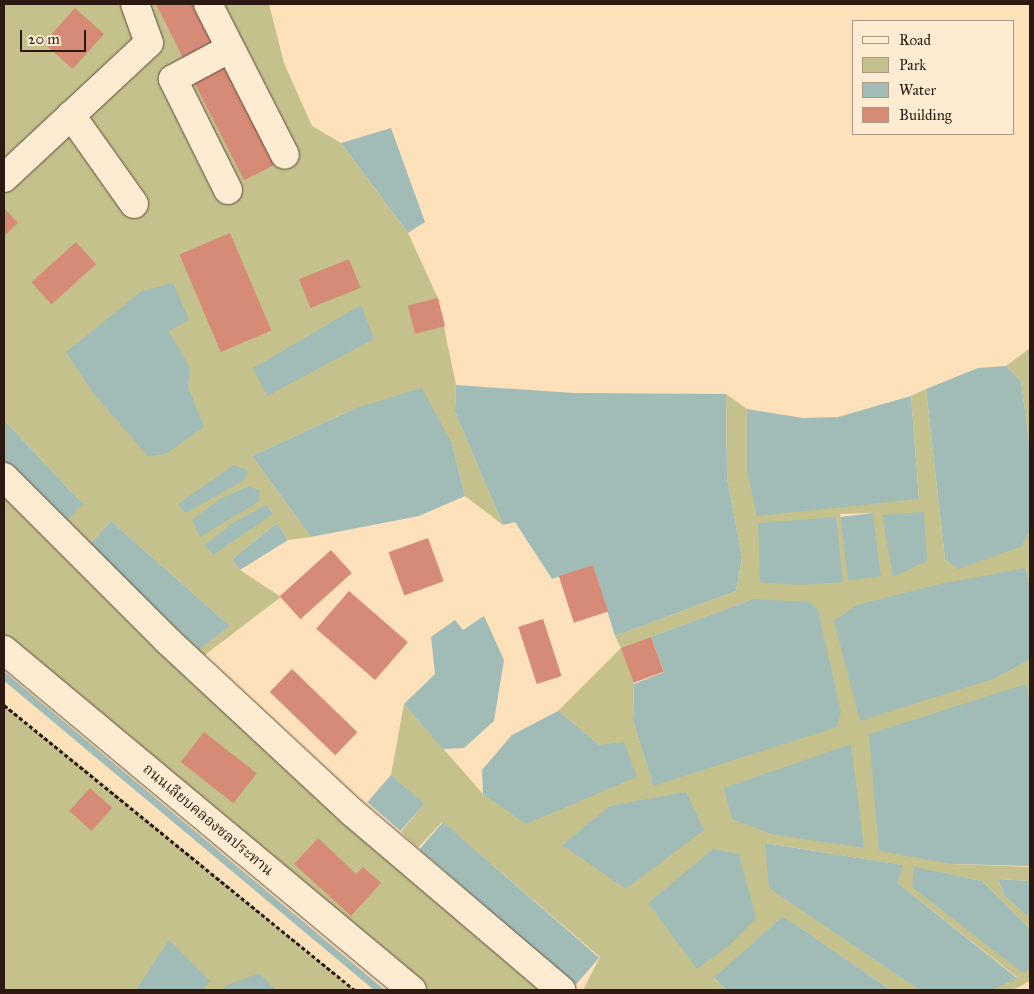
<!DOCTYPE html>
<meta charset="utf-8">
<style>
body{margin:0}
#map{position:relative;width:1034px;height:994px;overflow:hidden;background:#fde1ba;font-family:"IM FELL Great Primer","Noto Serif Thai",serif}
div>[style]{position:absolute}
.green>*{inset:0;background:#c5c18c}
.water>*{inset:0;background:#a1bcb6;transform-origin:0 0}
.stream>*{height:7px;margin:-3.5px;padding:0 3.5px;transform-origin:3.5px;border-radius:3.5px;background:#a1bcb6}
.building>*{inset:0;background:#d68b77;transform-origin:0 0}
.path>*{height:3px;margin-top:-1.5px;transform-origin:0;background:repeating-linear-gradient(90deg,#2c1a12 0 4px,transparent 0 6.5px)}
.roads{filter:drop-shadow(0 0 1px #604c3c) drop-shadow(0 0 1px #604c3c)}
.minor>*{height:28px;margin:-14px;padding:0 14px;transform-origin:14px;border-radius:14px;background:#feecd2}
span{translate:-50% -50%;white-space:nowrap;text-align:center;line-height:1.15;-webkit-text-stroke:5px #feecd2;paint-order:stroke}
.street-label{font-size:15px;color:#2c1a12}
.frame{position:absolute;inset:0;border:5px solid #2c1a12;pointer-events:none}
.legend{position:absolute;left:852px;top:20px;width:162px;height:115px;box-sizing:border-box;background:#feecd2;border:1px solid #aa9885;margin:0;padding:6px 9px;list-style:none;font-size:15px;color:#2c1a12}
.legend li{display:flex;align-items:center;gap:10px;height:25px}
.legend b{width:25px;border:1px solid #aa9885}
.scale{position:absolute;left:20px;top:30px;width:66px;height:22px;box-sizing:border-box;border:2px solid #2c1a12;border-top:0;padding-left:6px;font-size:15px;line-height:18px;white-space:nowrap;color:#2c1a12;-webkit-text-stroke:4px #feecd2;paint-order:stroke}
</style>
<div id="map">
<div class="green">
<i style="clip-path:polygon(evenodd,4px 4px,269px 4px,284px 63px,312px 126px,341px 143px,408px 233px,438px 298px,456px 385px,455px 412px,503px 525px,465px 496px,452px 444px,356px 408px,252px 456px,311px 537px,288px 540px,277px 523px,232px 559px,240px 570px,281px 597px,193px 664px,556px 990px,410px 990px,4px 650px,4px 468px,83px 504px,4px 420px,4px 4px,111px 521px,230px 626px,89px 545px,111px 521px)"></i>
<i style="clip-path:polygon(1029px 349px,1030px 354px,1030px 449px,1021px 381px,1006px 366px)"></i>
<i style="clip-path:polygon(evenodd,926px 389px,945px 559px,1030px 531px,1030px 511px,1030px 590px,1026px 568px,996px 678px,1030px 660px,1030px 700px,1025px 684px,952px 864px,1030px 867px,1030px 881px,998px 879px,1004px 896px,1030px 918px,1030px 929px,982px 881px,914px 868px,1023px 973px,1030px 969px,1030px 981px,1013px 990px,993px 990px,1017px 977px,898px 883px,902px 865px,766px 843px,770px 888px,919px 990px,891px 990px,783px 916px,714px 979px,726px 990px,583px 990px,600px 957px,442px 822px,418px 848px,401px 832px,424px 804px,391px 775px,404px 704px,483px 794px,600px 745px,558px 711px,621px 648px,615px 636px,736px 591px,742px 558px,727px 477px,726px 394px,747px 409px,747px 471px,919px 499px,911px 396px,926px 389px,873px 513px,849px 581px,840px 514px,873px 513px,926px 389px,753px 599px,653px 786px,633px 720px,634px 684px,622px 648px,753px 599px)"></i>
<i style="clip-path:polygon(4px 705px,78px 763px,355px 990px,4px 990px)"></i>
</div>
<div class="water">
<i style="clip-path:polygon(391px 128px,425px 222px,408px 233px,341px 143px)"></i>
<i style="clip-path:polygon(173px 283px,189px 320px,169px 331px,190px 368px,188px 386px,204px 427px,166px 454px,148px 456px,94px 394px,66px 352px,142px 291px)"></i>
<i style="clip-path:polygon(361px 305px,374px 339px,267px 396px,253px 368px)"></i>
<i style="clip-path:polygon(1006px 366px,1021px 381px,1030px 449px,1030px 531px,1021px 547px,958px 569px,945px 559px,926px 389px,978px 368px)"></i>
<i style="clip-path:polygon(456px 385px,574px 393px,726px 394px,727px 477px,742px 558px,736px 591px,615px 636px,593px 565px,552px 579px,515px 522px,503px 525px,455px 412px)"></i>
<i style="clip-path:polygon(422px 388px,452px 444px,465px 496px,419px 516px,311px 537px,252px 456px,356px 408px)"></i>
<i style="clip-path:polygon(911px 396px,919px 499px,757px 516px,747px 471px,747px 409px,803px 418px,838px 417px)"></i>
<i style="clip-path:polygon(4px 420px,83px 504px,62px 525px,4px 468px)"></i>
<i style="clip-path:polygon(234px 465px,247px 470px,246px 479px,186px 513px,178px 504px)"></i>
<i style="clip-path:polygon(249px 486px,260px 491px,258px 502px,200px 537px,192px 520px,220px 499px)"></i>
<i style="clip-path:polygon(266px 505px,273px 514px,213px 555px,205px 545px,234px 522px)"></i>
<i style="clip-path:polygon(924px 512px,927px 561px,893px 577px,882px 515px)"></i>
<i style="left:873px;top:513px;width:64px;height:33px;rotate:83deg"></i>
<i style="clip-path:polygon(836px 517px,843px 582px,799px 585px,760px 582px,758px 523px)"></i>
<i style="clip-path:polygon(111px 521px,230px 626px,199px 649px,89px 545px)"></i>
<i style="clip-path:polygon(277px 523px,288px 540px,240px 570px,232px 559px)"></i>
<i style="clip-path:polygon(1026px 568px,1030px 590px,1030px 660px,996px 678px,860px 721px,834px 621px,857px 605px,944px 583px)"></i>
<i style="clip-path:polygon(753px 599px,810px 602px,818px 610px,841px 713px,837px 727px,653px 786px,633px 720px,634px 684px,664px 672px,651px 637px)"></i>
<i style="clip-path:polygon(484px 616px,504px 660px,494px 721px,464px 748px,443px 749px,404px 704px,435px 674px,431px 637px,455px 620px,463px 630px)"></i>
<i style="clip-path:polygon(1026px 684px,1030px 700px,1030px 866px,952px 864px,879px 851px,869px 734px)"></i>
<i style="clip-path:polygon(558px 711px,600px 745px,624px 742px,637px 777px,526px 824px,483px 794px,482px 770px,512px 735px)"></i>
<i style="clip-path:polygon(851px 744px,864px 848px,771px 834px,732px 819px,724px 788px)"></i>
<i style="left:391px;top:775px;width:44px;height:36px;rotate:41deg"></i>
<i style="clip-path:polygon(686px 792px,704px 830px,626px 889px,562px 845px,610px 806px)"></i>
<i style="left:443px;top:822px;width:207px;height:36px;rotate:41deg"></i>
<i style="clip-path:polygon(765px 843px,903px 865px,898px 883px,1017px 978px,993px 990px,919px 990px,769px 888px)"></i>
<i style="clip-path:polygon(713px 849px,739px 854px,756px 918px,731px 944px,697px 969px,648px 903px)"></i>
<i style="clip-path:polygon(914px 867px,982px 881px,1030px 929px,1030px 969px,1023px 973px,912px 887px)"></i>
<i style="clip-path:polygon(998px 879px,1030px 881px,1030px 918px,1004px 896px)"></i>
<i style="clip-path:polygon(783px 916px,891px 990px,726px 990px,714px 978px)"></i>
<i style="clip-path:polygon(169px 940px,210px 981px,203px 990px,136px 990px)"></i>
<i style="clip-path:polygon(259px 973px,276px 990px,223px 990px,227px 985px)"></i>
</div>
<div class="stream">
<i style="left:4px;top:676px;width:490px;rotate:39.9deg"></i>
</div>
<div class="building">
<i style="clip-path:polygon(156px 4px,195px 4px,214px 42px,183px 58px)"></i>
<i style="left:75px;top:8px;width:39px;height:47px;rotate:42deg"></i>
<i style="left:228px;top:65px;width:110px;height:38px;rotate:63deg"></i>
<i style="clip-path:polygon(4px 208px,18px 223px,4px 236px)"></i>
<i style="left:230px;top:233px;width:106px;height:55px;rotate:67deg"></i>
<i style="left:76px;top:242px;width:30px;height:60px;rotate:48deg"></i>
<i style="left:349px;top:259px;width:31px;height:54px;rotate:68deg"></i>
<i style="left:438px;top:298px;width:29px;height:31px;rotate:76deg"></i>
<i style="left:428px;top:538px;width:46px;height:42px;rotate:70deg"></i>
<i style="left:331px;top:550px;width:31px;height:69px;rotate:48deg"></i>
<i style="left:593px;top:565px;width:49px;height:36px;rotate:72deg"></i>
<i style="left:349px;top:591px;width:78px;height:50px;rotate:41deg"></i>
<i style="left:543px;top:619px;width:60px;height:26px;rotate:72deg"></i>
<i style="left:651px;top:637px;width:37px;height:32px;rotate:70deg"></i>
<i style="left:292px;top:669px;width:91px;height:32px;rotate:44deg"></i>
<i style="left:204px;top:732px;width:67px;height:38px;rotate:38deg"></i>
<i style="left:90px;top:788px;width:30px;height:31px;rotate:42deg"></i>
<i style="clip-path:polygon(318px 838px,356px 874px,363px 867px,381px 883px,351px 916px,294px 864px)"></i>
</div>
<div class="path">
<i style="left:4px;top:705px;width:452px;rotate:39.1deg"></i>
</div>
<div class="roads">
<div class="minor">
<i style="left:208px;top:4px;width:169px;rotate:63deg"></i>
<i style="left:71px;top:115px;width:109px;rotate:54.7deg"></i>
<i style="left:4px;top:178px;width:198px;rotate:-43deg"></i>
<i style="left:149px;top:43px;width:41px;rotate:-109.7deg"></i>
<i style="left:228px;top:190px;width:124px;rotate:-116.4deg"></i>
<i style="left:173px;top:79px;width:64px;rotate:-28.2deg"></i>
<i style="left:4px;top:477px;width:232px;rotate:45deg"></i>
<i style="left:168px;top:641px;width:251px;rotate:42.9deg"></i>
<i style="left:352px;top:812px;width:275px;rotate:40.4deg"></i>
<i style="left:4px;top:650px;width:531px;rotate:39.81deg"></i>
</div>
</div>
<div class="street-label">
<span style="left:208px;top:820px;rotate:40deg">ถนนเลียบคลองชลประทาน</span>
</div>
<div class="frame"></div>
<ul class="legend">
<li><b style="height:6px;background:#feecd2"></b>Road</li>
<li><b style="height:14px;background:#c5c18c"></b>Park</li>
<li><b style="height:14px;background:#a1bcb6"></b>Water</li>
<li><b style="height:14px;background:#d68b77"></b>Building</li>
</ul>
<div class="scale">20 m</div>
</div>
